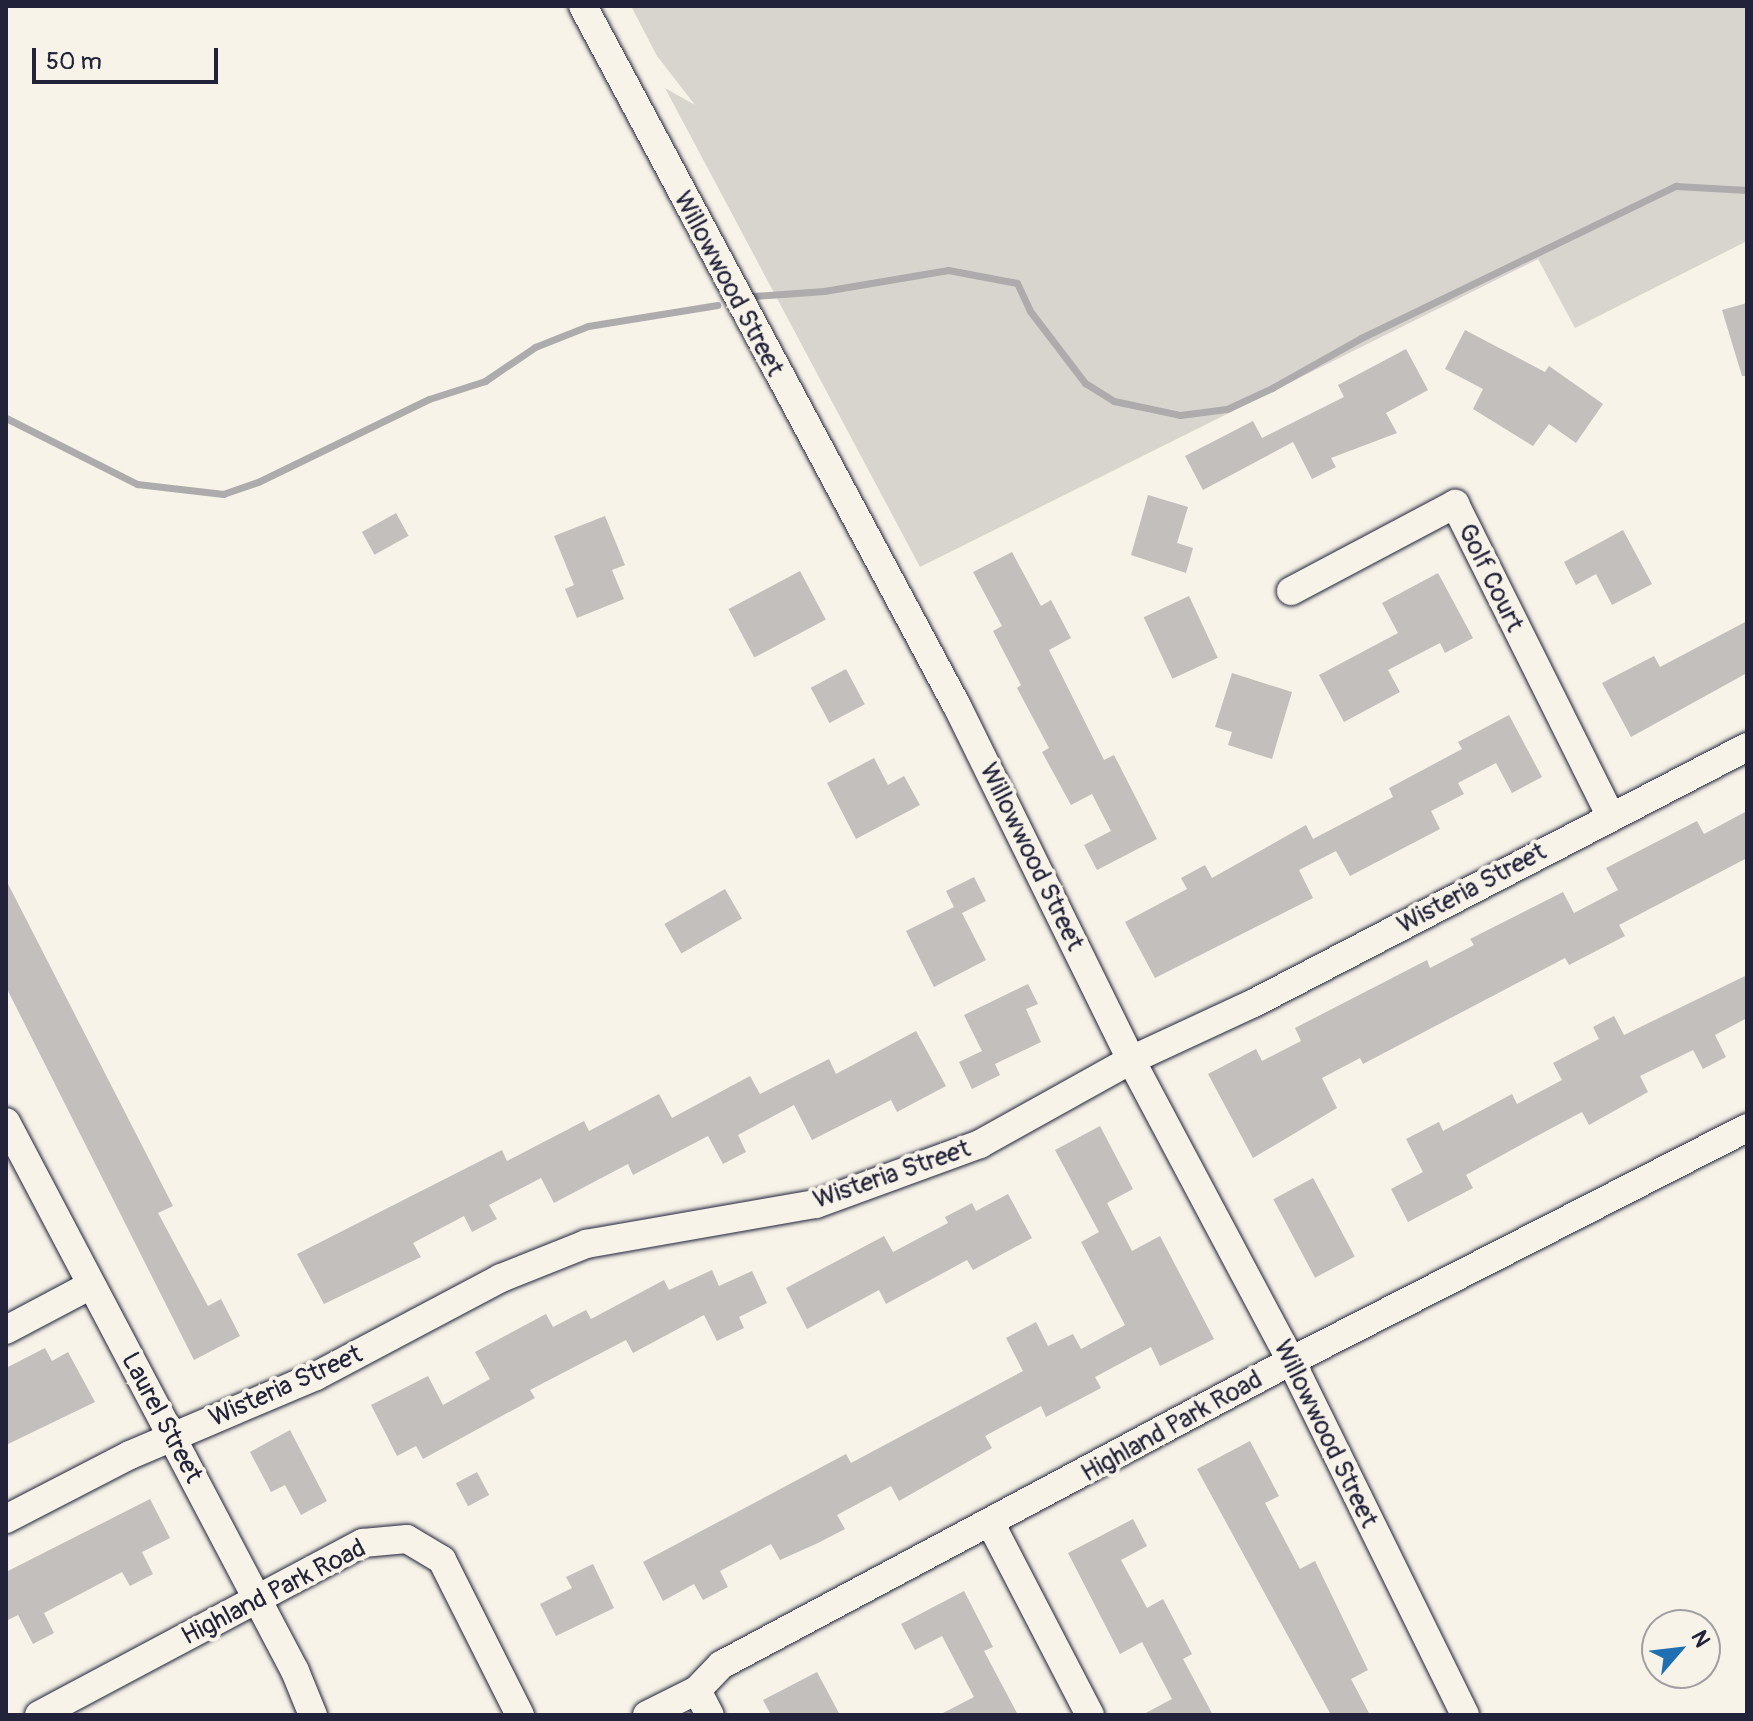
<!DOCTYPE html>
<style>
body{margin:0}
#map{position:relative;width:1753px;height:1721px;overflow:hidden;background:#f7f3e8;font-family:Pangolin,sans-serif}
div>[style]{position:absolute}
.green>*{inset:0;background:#d8d5cf}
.stream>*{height:7px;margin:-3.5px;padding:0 3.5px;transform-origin:3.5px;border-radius:3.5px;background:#aeabad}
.building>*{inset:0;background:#c2bfbd;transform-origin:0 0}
.roads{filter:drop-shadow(0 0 2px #22223b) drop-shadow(0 0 2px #22223b)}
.minor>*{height:28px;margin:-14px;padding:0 14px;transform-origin:14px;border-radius:14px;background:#f7f3e8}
span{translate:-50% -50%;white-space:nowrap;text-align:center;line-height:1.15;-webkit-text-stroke:8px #f7f3e8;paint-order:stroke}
.street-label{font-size:26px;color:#22223b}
.frame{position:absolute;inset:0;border:8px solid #22223b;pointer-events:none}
.north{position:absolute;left:1641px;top:1609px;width:80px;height:80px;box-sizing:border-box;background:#f7f3e8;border:2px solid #a29fa3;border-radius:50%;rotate:62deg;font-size:22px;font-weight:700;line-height:32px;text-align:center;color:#22223b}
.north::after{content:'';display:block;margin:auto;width:28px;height:36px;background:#1f6fb2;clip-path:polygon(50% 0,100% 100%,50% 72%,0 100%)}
.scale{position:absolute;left:32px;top:48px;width:186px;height:36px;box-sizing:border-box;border:4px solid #22223b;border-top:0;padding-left:10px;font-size:24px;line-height:28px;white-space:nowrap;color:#22223b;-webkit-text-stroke:6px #f7f3e8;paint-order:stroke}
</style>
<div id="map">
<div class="green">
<i style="clip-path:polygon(631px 6px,1747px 6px,1747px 241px,1575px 328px,1538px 259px,920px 567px,665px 88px,695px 105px,657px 56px)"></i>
</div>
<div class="stream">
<i style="left:753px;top:296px;width:71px;rotate:-4deg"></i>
<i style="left:824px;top:291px;width:126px;rotate:-9.6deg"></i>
<i style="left:948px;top:270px;width:70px;rotate:10.7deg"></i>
<i style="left:1017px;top:283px;width:31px;rotate:65deg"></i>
<i style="left:1030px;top:311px;width:91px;rotate:52.6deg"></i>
<i style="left:1085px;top:383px;width:34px;rotate:32deg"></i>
<i style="left:1114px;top:401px;width:67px;rotate:12deg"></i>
<i style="left:1180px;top:415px;width:47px;rotate:-7.3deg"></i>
<i style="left:1227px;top:409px;width:50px;rotate:-25deg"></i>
<i style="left:1272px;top:388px;width:102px;rotate:-29.3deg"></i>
<i style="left:1361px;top:338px;width:350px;rotate:-25.8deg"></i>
<i style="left:1676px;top:186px;width:71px;rotate:3.2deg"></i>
<i style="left:6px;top:418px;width:147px;rotate:26.7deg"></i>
<i style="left:137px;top:484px;width:87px;rotate:6.6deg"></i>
<i style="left:223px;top:494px;width:37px;rotate:-19deg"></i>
<i style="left:258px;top:482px;width:190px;rotate:-25.9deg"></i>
<i style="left:429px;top:399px;width:59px;rotate:-17.8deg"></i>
<i style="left:485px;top:381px;width:60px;rotate:-34.2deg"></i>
<i style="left:535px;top:347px;width:57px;rotate:-21.6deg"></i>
<i style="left:588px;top:326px;width:131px;rotate:-9.2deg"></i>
</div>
<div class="building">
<i style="clip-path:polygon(1747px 303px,1747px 376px,1742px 376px,1722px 310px)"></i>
<i style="clip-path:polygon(1465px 330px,1545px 372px,1549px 366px,1603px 404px,1576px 443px,1549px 424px,1533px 446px,1473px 409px,1483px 389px,1445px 369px)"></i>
<i style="clip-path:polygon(1406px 349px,1428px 390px,1386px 413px,1397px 433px,1331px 458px,1336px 467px,1312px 479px,1293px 442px,1203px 490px,1185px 456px,1253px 421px,1262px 438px,1344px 397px,1338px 385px)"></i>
<i style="clip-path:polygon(1148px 495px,1188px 507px,1177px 543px,1193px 548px,1186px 573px,1131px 555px)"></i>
<i style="left:396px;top:513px;width:26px;height:39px;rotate:61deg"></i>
<i style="clip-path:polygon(605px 516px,625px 565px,612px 570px,624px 599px,577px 618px,565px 589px,574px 585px,554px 536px)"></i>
<i style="clip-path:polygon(1623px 530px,1652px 584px,1612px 605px,1596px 574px,1576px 585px,1564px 562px)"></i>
<i style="clip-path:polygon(1012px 552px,1041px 606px,1051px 600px,1071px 638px,1049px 650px,1104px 760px,1114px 755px,1157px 839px,1097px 870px,1084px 845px,1111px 831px,1092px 794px,1071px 805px,1042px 752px,1049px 748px,1017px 688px,1021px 685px,993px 631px,1002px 626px,973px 572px)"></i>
<i style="left:800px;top:571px;width:55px;height:81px;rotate:62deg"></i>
<i style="clip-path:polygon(1438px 573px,1473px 638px,1445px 653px,1440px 643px,1388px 670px,1400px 692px,1344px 722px,1319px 675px,1398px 633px,1382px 603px)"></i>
<i style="left:1189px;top:596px;width:68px;height:50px;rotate:65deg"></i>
<i style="clip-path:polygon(1747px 621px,1747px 673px,1631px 737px,1602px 683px,1654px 656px,1660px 667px)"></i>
<i style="left:846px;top:669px;width:40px;height:40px;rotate:62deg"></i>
<i style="clip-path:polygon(1232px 673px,1292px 692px,1272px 759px,1228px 745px,1232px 732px,1215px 727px)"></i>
<i style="clip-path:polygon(1509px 715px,1542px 777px,1512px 793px,1496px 763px,1458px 783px,1464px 794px,1431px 811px,1440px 829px,1350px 876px,1336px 851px,1299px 870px,1313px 898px,1155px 978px,1125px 922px,1187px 889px,1181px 878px,1205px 865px,1212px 878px,1306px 825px,1313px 839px,1393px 797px,1389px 788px,1462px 749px,1458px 742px)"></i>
<i style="clip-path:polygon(874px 758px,888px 785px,904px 776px,920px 805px,856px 839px,827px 783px)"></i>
<i style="clip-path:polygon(1747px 811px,1747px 858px,1619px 925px,1625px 936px,1569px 965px,1565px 958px,1363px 1064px,1360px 1058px,1322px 1078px,1337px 1108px,1253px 1158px,1208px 1074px,1256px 1049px,1262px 1061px,1301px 1041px,1295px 1028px,1427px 960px,1430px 968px,1474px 945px,1470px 939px,1563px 892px,1574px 913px,1618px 890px,1606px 868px,1697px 821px,1704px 834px)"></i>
<i style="clip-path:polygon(974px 877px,986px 901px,962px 913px,986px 960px,934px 987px,906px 931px,954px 907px,946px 891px)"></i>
<i style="clip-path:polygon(6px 880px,173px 1206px,158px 1213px,208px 1306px,221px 1299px,240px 1336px,194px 1360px,6px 987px)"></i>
<i style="left:725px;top:889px;width:34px;height:70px;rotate:60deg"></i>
<i style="clip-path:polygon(1747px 975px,1747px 1018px,1715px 1035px,1726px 1057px,1703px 1069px,1693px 1050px,1640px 1076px,1648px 1092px,1589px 1125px,1582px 1112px,1535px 1137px,1466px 1175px,1473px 1188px,1408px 1222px,1391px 1189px,1423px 1172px,1406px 1139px,1439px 1122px,1443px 1131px,1512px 1094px,1517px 1104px,1562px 1080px,1553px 1063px,1599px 1039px,1593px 1027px,1614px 1016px,1624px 1035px)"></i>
<i style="clip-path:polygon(1028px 984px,1038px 1004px,1026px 1009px,1041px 1042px,995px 1064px,1000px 1075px,972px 1089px,959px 1062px,982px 1051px,964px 1015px)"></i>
<i style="clip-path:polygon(916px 1031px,946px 1086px,897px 1112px,891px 1100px,812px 1140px,794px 1105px,738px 1135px,746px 1152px,723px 1164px,708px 1136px,633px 1175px,628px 1164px,554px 1203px,541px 1178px,489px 1205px,497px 1219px,472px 1232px,464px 1216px,413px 1243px,421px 1257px,324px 1304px,297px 1254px,502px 1150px,507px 1161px,584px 1121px,589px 1131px,659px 1094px,672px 1118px,750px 1076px,760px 1094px,829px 1059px,836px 1074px)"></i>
<i style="clip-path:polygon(1100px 1126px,1133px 1189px,1107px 1203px,1132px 1251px,1160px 1236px,1214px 1339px,1160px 1366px,1151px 1347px,1095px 1377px,1101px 1388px,1046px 1417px,1041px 1406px,985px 1436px,992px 1448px,899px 1501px,891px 1486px,837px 1515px,845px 1529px,818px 1543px,780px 1560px,771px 1544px,720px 1571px,728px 1587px,703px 1600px,694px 1584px,663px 1601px,643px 1562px,846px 1454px,851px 1463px,1023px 1371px,1006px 1338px,1036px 1322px,1048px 1346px,1073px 1334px,1081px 1349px,1125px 1325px,1081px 1242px,1099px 1232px,1055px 1150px)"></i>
<i style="left:1313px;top:1178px;width:89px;height:45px;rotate:62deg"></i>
<i style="clip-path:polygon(1008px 1194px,1032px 1238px,973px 1270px,967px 1260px,886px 1304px,879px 1290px,807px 1329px,786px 1288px,884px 1236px,893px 1252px,948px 1223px,945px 1217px,972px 1203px,976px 1211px)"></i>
<i style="clip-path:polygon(712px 1270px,719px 1286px,752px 1271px,767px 1303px,739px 1317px,744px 1328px,717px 1341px,704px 1315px,633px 1353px,626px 1340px,530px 1390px,535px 1398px,423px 1459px,416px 1446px,397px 1456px,371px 1405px,428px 1376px,443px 1405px,490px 1379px,475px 1352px,546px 1314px,553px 1327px,586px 1310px,591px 1319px,664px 1280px,669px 1290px)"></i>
<i style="clip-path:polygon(45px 1348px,52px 1361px,68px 1352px,95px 1402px,6px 1445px,6px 1368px)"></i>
<i style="clip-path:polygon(290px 1430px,327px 1501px,301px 1515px,285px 1485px,271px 1492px,250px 1452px)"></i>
<i style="clip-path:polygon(1250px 1441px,1279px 1496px,1265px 1503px,1300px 1569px,1315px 1561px,1368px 1670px,1351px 1679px,1370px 1715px,1331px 1715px,1197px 1469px)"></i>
<i style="left:477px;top:1472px;width:26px;height:24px;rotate:62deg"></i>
<i style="clip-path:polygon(150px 1499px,170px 1538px,142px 1552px,153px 1574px,130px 1586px,122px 1572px,44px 1613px,54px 1633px,33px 1644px,18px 1615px,6px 1621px,6px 1572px)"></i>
<i style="clip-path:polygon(1133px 1519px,1147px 1546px,1121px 1560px,1147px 1608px,1163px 1599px,1192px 1654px,1183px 1659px,1213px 1715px,1142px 1715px,1172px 1699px,1142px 1642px,1120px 1654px,1068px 1553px)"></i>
<i style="clip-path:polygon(593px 1564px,614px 1608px,556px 1636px,540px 1604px,572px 1588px,566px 1577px)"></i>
<i style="clip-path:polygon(964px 1591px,993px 1647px,984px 1651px,1018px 1715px,939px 1715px,974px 1697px,942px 1636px,915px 1650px,901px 1624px)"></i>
<i style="clip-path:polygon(817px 1672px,840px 1715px,771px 1715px,763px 1700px)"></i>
</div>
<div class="roads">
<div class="minor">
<i style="left:583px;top:6px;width:794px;rotate:61.89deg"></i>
<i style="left:957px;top:706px;width:394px;rotate:63.8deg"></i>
<i style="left:1131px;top:1060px;width:341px;rotate:62deg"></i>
<i style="left:1291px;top:1361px;width:394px;rotate:63.8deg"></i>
<i style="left:1291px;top:591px;width:186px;rotate:-27.9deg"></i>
<i style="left:1455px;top:504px;width:350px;rotate:63.5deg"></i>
<i style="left:6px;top:1122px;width:620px;rotate:62.24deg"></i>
<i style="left:295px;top:1671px;width:48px;rotate:67.8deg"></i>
<i style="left:6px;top:1330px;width:96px;rotate:-27.9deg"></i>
<i style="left:6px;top:1519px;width:140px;rotate:-27.3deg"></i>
<i style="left:130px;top:1455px;width:202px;rotate:-23deg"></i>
<i style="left:316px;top:1376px;width:209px;rotate:-27.9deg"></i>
<i style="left:501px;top:1278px;width:92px;rotate:-21.8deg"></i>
<i style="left:586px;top:1244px;width:233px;rotate:-9.9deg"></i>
<i style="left:816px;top:1204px;width:175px;rotate:-20.1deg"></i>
<i style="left:980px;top:1144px;width:173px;rotate:-29.1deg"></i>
<i style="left:1131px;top:1060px;width:136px;rotate:-24.9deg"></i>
<i style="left:1254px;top:1003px;width:556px;rotate:-27.44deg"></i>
<i style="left:992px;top:1526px;width:213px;rotate:62.6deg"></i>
<i style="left:697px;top:1690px;width:28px;rotate:63deg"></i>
<i style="left:39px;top:1715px;width:367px;rotate:-28deg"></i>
<i style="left:363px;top:1543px;width:44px;rotate:-5.2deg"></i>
<i style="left:407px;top:1539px;width:41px;rotate:31deg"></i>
<i style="left:442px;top:1560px;width:174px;rotate:63.3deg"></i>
<i style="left:647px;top:1715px;width:56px;rotate:-26.6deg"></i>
<i style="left:697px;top:1690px;width:35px;rotate:-46deg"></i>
<i style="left:721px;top:1665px;width:646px;rotate:-28.07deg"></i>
<i style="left:1291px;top:1361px;width:512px;rotate:-27.07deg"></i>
</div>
</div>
<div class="street-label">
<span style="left:728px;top:284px;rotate:62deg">Willowwood Street</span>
<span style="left:1490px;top:578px;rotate:64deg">Golf Court</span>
<span style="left:1031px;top:857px;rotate:64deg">Willowwood Street</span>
<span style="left:1472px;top:889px;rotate:-28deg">Wisteria Street</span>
<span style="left:892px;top:1175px;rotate:-19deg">Wisteria Street</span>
<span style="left:286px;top:1387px;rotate:-24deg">Wisteria Street</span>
<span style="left:161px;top:1418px;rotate:62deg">Laurel Street</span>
<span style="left:1172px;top:1427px;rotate:-29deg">Highland Park Road</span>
<span style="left:1325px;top:1434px;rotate:64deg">Willowwood Street</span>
<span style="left:274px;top:1593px;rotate:-27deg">Highland Park Road</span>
</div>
<div class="frame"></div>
<div class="north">N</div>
<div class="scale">50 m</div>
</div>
